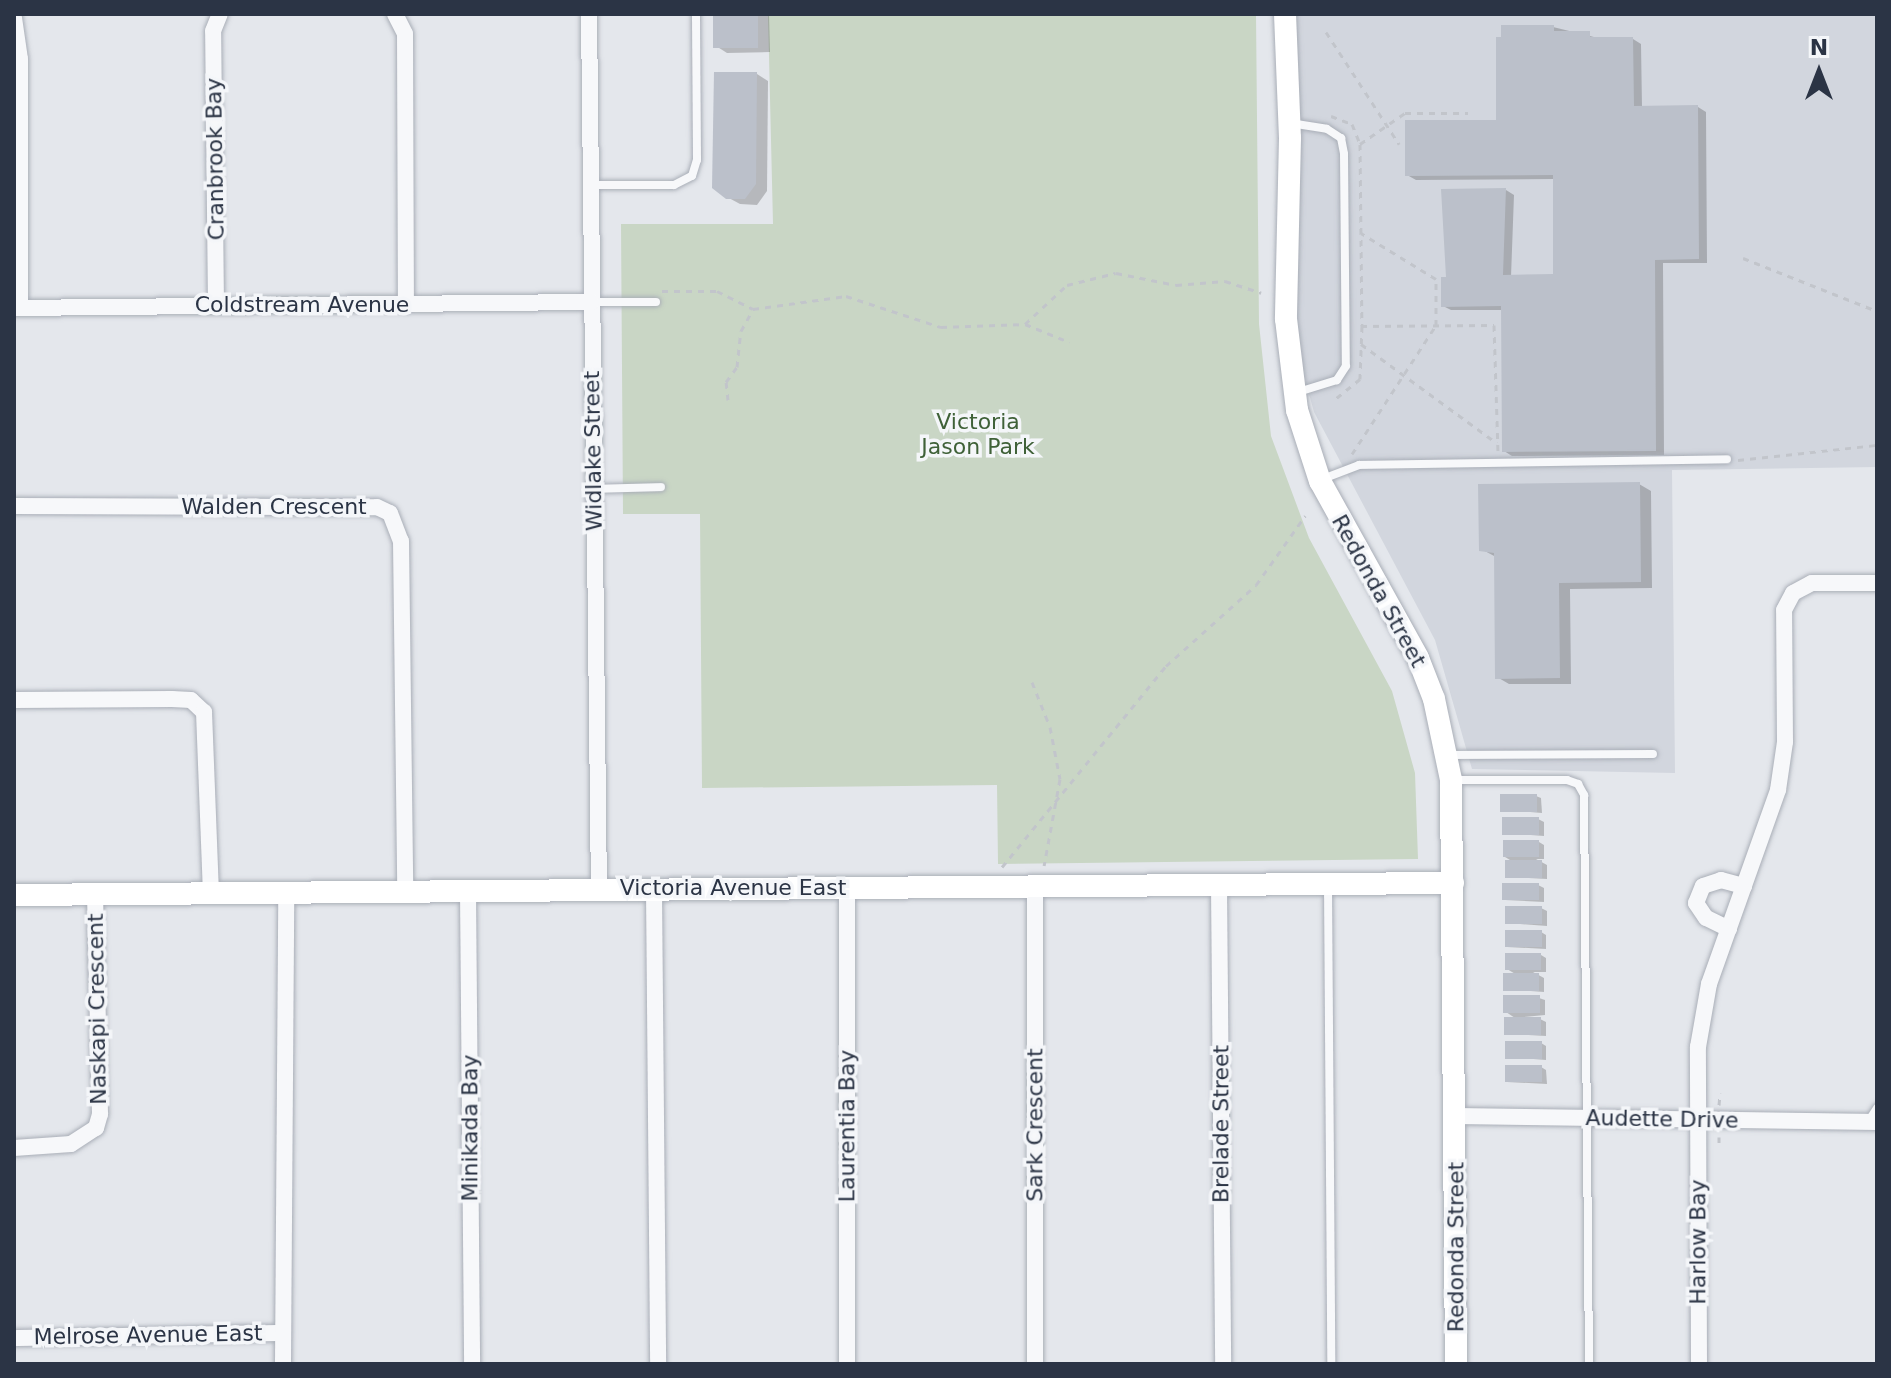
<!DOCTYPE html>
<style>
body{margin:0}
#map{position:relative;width:1891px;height:1378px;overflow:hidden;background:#e4e7ec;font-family:"DejaVu Sans",sans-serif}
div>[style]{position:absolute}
.built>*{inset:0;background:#d2d6de}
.green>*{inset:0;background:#c9d6c5}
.shadow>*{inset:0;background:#0003}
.building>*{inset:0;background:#bbc0ca;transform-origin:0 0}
.path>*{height:3px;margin-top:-1.5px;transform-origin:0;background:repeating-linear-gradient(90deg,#c2c5cb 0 6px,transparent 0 12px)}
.roads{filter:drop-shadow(0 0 2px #a9aeb7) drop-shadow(0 0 2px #a9aeb7)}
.lane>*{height:8px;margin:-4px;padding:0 4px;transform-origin:4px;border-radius:4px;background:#f7f8fa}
.street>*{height:16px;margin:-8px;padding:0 8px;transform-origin:8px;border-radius:8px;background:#f7f8fa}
.secondary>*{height:22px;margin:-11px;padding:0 11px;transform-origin:11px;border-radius:11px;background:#fff}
span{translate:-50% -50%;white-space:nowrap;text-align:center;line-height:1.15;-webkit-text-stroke:7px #f4f6f9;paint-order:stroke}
.street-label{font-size:22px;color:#2b3445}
.park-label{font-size:22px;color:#3f6138}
.frame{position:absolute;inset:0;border:16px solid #2b3445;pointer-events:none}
.north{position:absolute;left:1779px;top:32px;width:80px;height:80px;-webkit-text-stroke:6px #f4f6f9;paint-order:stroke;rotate:0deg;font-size:22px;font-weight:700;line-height:32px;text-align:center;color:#2b3445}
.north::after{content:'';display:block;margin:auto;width:28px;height:36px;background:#2b3445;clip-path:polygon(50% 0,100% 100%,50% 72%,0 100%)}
</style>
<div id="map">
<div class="built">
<i style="clip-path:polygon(1292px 14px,1877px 14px,1877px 467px,1672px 470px,1675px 773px,1472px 769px,1435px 640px,1314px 412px,1298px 354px)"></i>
</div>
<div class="green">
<i style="clip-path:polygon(768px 14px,1256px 14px,1259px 324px,1271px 436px,1309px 538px,1392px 691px,1415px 773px,1418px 859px,998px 864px,997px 785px,702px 788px,700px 514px,623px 514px,621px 224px,773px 224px)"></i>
</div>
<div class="shadow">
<i style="clip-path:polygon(715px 14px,769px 14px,770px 52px,727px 53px,716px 46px)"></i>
<i style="clip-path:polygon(1553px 27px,1598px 38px,1633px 39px,1641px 44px,1642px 107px,1698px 107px,1706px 112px,1707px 263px,1663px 263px,1664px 455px,1512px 456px,1504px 451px,1503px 310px,1451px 310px,1443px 306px,1448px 279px,1506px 190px,1514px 195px,1511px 277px,1555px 276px,1555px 179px,1416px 180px,1407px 175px,1498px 122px)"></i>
<i style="clip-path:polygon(757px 74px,768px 81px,767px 191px,757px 205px,740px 204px,727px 197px)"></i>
<i style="clip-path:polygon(1639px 484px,1651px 491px,1652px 588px,1570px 589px,1571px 684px,1509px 684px,1497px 677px,1496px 557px,1481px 549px)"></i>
<i style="clip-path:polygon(1536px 796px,1541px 798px,1542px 813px,1503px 810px)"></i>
<i style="clip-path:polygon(1538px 819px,1544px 822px,1544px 836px,1505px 833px)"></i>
<i style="clip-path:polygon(1539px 842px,1544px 845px,1544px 859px,1536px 859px,1547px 865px,1547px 879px,1508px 877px,1515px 863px,1505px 857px)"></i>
<i style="clip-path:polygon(1538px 885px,1544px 888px,1544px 902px,1505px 900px)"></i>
<i style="clip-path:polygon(1541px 908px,1547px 911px,1547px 926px,1508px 923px)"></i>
<i style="clip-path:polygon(1541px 932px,1546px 935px,1546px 949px,1507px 947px)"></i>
<i style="clip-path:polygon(1541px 955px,1546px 958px,1546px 972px,1533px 972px,1544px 978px,1544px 992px,1505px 989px,1517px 975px,1507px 969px)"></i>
<i style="clip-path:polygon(1539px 998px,1545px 1000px,1545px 1015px,1515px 1018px,1506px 1012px)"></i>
<i style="clip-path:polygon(1540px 1019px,1546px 1022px,1546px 1036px,1507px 1034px)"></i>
<i style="clip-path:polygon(1541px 1043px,1546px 1046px,1546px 1060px,1507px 1057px)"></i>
<i style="clip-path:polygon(1541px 1067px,1546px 1070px,1547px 1084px,1507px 1082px)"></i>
</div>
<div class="building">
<i style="left:713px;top:14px;width:45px;height:34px"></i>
<i style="clip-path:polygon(1501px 25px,1554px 25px,1554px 31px,1590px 31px,1590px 37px,1633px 37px,1634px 106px,1698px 105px,1699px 259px,1655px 260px,1656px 451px,1502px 452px,1501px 306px,1441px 307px,1441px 277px,1446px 277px,1441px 189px,1506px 188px,1503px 275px,1553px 274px,1553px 175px,1405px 176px,1405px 120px,1496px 120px,1496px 37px,1501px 37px)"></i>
<i style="clip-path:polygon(714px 72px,757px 72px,756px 184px,745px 199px,726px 199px,712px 188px)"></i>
<i style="clip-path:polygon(1640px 482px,1641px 582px,1559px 583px,1560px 678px,1495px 679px,1494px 553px,1479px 551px,1478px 484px)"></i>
<i style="left:1500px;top:794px;width:37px;height:18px"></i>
<i style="left:1502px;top:817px;width:37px;height:18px"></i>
<i style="left:1539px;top:840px;width:17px;height:36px;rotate:90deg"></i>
<i style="left:1542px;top:860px;width:18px;height:37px;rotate:90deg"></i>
<i style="left:1539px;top:883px;width:17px;height:37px;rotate:90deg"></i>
<i style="left:1542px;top:906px;width:18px;height:37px;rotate:90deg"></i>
<i style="left:1542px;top:930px;width:17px;height:37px;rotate:90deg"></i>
<i style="left:1505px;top:953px;width:36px;height:17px"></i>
<i style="left:1503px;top:973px;width:36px;height:18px"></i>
<i style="left:1540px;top:995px;width:18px;height:37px;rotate:90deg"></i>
<i style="left:1504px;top:1017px;width:37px;height:18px"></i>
<i style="left:1505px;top:1041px;width:37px;height:18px"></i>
<i style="left:1542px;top:1065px;width:17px;height:37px;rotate:90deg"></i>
</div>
<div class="path">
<i style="left:1326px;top:32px;width:134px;rotate:56.9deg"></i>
<i style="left:1331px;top:116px;width:22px;rotate:21deg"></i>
<i style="left:1352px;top:124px;width:22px;rotate:68deg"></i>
<i style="left:1360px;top:144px;width:182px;rotate:89.4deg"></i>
<i style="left:1362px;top:326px;width:53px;rotate:92.2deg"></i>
<i style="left:1360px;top:379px;width:35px;rotate:141deg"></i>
<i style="left:1360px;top:144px;width:55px;rotate:-34.6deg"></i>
<i style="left:1405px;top:113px;width:63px"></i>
<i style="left:1743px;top:258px;width:144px;rotate:21.6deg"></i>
<i style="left:662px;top:291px;width:55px"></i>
<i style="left:717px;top:291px;width:40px;rotate:26.6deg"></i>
<i style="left:753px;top:309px;width:94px;rotate:-8deg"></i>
<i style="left:846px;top:296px;width:100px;rotate:18.1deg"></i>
<i style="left:941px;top:327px;width:84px;rotate:-2deg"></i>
<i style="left:1025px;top:324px;width:48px;rotate:22.2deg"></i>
<i style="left:1025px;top:324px;width:57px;rotate:-42.9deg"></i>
<i style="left:1067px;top:285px;width:50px;rotate:-13.8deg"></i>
<i style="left:1116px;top:273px;width:61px;rotate:11.3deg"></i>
<i style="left:1176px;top:285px;width:49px;rotate:-4.7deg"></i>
<i style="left:1225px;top:281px;width:38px;rotate:18deg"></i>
<i style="left:1361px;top:326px;width:133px;rotate:-0.4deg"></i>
<i style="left:1494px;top:325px;width:127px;rotate:88.2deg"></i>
<i style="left:1361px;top:344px;width:168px;rotate:36.1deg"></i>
<i style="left:728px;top:400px;width:18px;rotate:-96deg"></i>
<i style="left:726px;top:382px;width:19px;rotate:-54deg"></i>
<i style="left:737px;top:367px;width:36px;rotate:-84deg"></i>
<i style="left:741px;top:331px;width:25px;rotate:-61deg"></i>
<i style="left:1352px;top:454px;width:154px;rotate:-56.9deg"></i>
<i style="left:1436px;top:325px;width:46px;rotate:-90deg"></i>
<i style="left:1436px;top:279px;width:88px;rotate:-148.5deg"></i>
<i style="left:1738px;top:460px;width:140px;rotate:-6.2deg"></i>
<i style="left:1032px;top:682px;width:48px;rotate:68.2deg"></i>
<i style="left:1050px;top:727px;width:53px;rotate:79.1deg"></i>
<i style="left:1060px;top:779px;width:88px;rotate:100.4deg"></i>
<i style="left:1002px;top:867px;width:259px;rotate:-50.8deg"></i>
<i style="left:1166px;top:666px;width:121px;rotate:-42deg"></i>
<i style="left:1256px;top:585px;width:85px;rotate:-54.6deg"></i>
<i style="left:1719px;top:1105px;width:12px;rotate:-85deg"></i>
<i style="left:1719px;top:1137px;width:8px;rotate:90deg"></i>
</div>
<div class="roads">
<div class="lane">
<i style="left:1290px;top:123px;width:37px;rotate:9deg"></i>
<i style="left:1327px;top:129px;width:17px;rotate:33deg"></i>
<i style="left:1341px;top:138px;width:16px;rotate:79deg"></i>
<i style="left:1344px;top:154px;width:212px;rotate:89.5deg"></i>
<i style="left:1346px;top:366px;width:17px;rotate:123deg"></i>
<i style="left:1337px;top:380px;width:44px;rotate:162.8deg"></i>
<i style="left:590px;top:185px;width:84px"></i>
<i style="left:674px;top:185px;width:20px;rotate:-27deg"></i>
<i style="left:692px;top:176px;width:17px;rotate:-73deg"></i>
<i style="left:697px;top:160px;width:146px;rotate:-90.4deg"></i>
<i style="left:592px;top:302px;width:64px"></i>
<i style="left:1320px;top:480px;width:42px;rotate:-21deg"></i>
<i style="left:1359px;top:465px;width:368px;rotate:-0.9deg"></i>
<i style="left:594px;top:489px;width:67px;rotate:-1.7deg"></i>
<i style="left:1448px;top:755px;width:205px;rotate:-0.3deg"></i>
<i style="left:1452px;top:780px;width:115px"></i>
<i style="left:1567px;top:780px;width:12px;rotate:20deg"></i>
<i style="left:1578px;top:784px;width:13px;rotate:61deg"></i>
<i style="left:1584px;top:795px;width:569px;rotate:89.5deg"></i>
<i style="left:1328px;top:885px;width:479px;rotate:89.6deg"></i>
<i style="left:1868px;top:1122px;width:17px;rotate:-57deg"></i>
</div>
<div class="street">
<i style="left:395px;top:14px;width:22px;rotate:63deg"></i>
<i style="left:405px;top:34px;width:271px;rotate:89.8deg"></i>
<i style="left:589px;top:14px;width:875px;rotate:89.35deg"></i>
<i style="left:14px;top:18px;width:41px;rotate:81.7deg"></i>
<i style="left:20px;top:59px;width:248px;rotate:90deg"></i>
<i style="left:216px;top:306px;width:275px;rotate:-90.6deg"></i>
<i style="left:213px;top:31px;width:18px;rotate:-68deg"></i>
<i style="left:14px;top:308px;width:577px;rotate:-0.6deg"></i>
<i style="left:14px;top:506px;width:363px;rotate:0.2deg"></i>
<i style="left:377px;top:507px;width:14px;rotate:25deg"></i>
<i style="left:390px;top:513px;width:30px;rotate:69deg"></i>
<i style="left:401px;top:541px;width:352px;rotate:89.3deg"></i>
<i style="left:14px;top:700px;width:158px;rotate:-0.4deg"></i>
<i style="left:172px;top:699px;width:19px;rotate:3deg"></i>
<i style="left:191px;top:700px;width:18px;rotate:43deg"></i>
<i style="left:204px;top:712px;width:181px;rotate:87.8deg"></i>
<i style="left:1219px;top:885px;width:479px;rotate:89.5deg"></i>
<i style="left:1035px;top:886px;width:478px;rotate:90deg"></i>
<i style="left:654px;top:889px;width:475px;rotate:89.5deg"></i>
<i style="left:468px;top:892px;width:472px;rotate:89.5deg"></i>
<i style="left:1729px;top:929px;width:25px;rotate:-154deg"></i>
<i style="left:1706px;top:918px;width:18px;rotate:-124deg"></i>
<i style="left:1696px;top:903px;width:18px;rotate:-68deg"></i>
<i style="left:1703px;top:886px;width:19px;rotate:-18deg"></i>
<i style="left:1721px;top:880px;width:24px;rotate:15deg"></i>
<i style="left:1456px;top:1116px;width:421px;rotate:0.8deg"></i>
<i style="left:14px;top:1148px;width:57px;rotate:-4deg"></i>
<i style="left:71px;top:1144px;width:30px;rotate:-33deg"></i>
<i style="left:96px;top:1128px;width:15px;rotate:-74deg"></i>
<i style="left:100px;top:1114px;width:217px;rotate:-91.3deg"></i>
<i style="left:14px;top:1338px;width:268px;rotate:-1.1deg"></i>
<i style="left:283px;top:1364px;width:470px;rotate:-89.6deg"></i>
<i style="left:847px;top:1364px;width:477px;rotate:-90deg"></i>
<i style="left:1699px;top:1364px;width:317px;rotate:-90.2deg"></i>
<i style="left:1698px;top:1047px;width:64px;rotate:-80.1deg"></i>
<i style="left:1709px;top:984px;width:206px;rotate:-70.4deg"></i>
<i style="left:1778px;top:790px;width:49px;rotate:-81.7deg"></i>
<i style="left:1785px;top:742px;width:132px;rotate:-90.4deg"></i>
<i style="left:1784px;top:610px;width:19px;rotate:-62deg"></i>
<i style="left:1793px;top:593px;width:21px;rotate:-28deg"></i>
<i style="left:1812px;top:583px;width:65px"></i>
</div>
<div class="secondary">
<i style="left:1285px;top:14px;width:124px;rotate:87.7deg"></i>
<i style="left:1290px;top:138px;width:181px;rotate:91.3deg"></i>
<i style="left:1286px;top:319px;width:92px;rotate:83.1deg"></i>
<i style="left:1297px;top:410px;width:75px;rotate:72.1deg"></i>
<i style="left:1320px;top:481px;width:202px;rotate:61deg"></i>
<i style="left:1418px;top:658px;width:44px;rotate:68.7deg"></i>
<i style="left:1434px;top:699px;width:83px;rotate:78.1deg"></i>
<i style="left:1451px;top:780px;width:584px;rotate:89.51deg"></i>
<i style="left:14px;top:895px;width:1439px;rotate:-0.48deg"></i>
</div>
</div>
<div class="street-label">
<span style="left:215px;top:159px;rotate:-91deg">Cranbrook Bay</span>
<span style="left:302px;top:305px">Coldstream Avenue</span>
<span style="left:593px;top:451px;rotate:-91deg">Widlake Street</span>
<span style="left:274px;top:507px">Walden Crescent</span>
<span style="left:1379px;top:591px;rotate:61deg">Redonda Street</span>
<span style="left:733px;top:888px">Victoria Avenue East</span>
<span style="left:97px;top:1009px;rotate:-91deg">Naskapi Crescent</span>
<span style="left:1662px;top:1119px;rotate:1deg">Audette Drive</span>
<span style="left:1221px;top:1124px;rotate:-90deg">Brelade Street</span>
<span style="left:1035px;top:1125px;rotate:-90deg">Sark Crescent</span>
<span style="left:847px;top:1126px;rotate:-90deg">Laurentia Bay</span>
<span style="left:470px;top:1128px;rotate:-90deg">Minikada Bay</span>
<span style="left:1698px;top:1242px;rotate:-90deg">Harlow Bay</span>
<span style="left:1456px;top:1247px;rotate:-90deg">Redonda Street</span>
<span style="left:148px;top:1335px;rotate:-1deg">Melrose Avenue East</span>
</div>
<div class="park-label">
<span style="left:978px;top:434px">Victoria<br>Jason Park</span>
</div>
<div class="frame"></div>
<div class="north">N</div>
</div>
